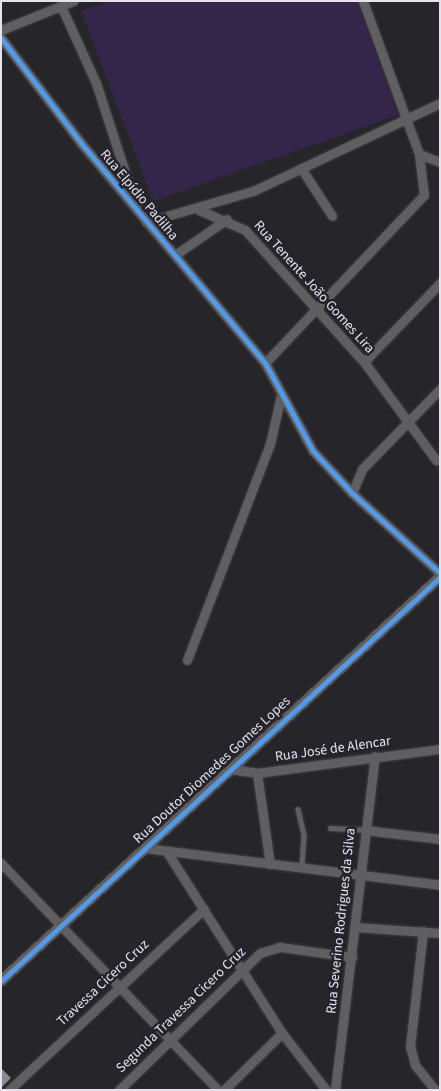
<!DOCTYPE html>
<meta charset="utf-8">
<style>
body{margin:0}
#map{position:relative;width:441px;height:1091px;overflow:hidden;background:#26252a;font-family:"Source Sans 3",sans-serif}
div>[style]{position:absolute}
.green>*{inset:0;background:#34264a}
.building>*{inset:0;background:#8a8792}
.roads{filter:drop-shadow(0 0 1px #434245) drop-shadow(0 0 1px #434245)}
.service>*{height:4.5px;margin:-2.25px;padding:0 2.25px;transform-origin:2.25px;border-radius:2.25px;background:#5f5e61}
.minor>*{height:9px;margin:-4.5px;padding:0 4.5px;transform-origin:4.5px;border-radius:4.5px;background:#5f5e61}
.tertiary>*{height:10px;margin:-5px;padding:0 5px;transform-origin:5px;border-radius:5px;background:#5f5e61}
.cycleway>*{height:5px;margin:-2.5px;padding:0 2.5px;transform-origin:2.5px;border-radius:2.5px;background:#5399e6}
span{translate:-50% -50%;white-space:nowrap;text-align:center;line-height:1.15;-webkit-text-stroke:5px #25232c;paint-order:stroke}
.street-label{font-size:14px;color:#e6e4ea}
.frame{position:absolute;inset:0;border:2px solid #e6e4ea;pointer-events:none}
</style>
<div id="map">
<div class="green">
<i style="clip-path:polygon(109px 1px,357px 1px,398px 115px,153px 201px,81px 11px)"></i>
</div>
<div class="building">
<i style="clip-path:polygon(1px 1068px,11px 1078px,1px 1088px)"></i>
</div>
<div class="roads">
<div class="service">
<i style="left:298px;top:809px;width:28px;rotate:77deg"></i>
<i style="left:304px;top:836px;width:32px;rotate:94deg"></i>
<i style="left:330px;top:828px;width:35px;rotate:3deg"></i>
</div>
<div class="minor">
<i style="left:363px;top:1px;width:163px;rotate:69.9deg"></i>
<i style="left:419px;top:154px;width:22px;rotate:21deg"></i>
<i style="left:61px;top:6px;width:85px;rotate:65.6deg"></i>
<i style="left:96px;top:83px;width:129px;rotate:72deg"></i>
<i style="left:1px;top:30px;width:78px;rotate:-21.9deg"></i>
<i style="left:1px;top:38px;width:132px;rotate:52.7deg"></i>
<i style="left:81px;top:143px;width:287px;rotate:50.1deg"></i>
<i style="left:265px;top:363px;width:100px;rotate:61.4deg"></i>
<i style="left:313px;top:451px;width:57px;rotate:47.1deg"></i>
<i style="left:352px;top:493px;width:119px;rotate:42.3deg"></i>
<i style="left:301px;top:168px;width:57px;rotate:57.1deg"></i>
<i style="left:199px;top:210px;width:50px;rotate:23.5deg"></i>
<i style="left:245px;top:230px;width:178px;rotate:48deg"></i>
<i style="left:364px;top:362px;width:122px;rotate:53.7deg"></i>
<i style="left:146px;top:222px;width:111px;rotate:-16.2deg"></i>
<i style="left:253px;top:191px;width:207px;rotate:-25.2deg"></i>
<i style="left:175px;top:255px;width:63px;rotate:-34.7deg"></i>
<i style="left:364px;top:362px;width:110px;rotate:-46.1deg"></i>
<i style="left:265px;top:363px;width:231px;rotate:-46.6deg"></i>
<i style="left:424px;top:195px;width:41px;rotate:-97deg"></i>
<i style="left:352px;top:493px;width:26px;rotate:-67deg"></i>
<i style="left:362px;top:469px;width:112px;rotate:-45.7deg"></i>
<i style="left:187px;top:660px;width:231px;rotate:-69deg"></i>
<i style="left:270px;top:444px;width:50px;rotate:-77.3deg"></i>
<i style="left:230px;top:769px;width:27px;rotate:8deg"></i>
<i style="left:257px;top:773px;width:185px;rotate:-7.5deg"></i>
<i style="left:257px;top:773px;width:92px;rotate:81.9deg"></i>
<i style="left:365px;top:830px;width:76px;rotate:6.8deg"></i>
<i style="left:145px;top:848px;width:297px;rotate:7.1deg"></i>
<i style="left:167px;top:852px;width:214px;rotate:57.6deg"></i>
<i style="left:282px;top:1033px;width:72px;rotate:52.3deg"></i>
<i style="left:1px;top:863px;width:314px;rotate:46.3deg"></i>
<i style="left:355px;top:927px;width:85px;rotate:4deg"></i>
<i style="left:423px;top:931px;width:116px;rotate:96.4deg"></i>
<i style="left:410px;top:1046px;width:20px;rotate:75deg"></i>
<i style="left:415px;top:1065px;width:32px;rotate:51deg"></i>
<i style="left:9px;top:1090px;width:266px;rotate:-42.9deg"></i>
<i style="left:119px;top:1090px;width:197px;rotate:-44.2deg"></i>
<i style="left:260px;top:953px;width:21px;rotate:-17deg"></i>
<i style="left:280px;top:947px;width:73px;rotate:7.9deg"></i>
<i style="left:224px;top:1090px;width:81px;rotate:-44.5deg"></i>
<i style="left:335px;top:1090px;width:336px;rotate:-83.2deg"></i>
</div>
<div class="tertiary">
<i style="left:1px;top:981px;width:597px;rotate:-42.62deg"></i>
</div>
</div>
<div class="cycleway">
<i style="left:1px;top:38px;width:132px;rotate:52.7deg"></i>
<i style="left:81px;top:143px;width:287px;rotate:50.1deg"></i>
<i style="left:265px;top:363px;width:100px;rotate:61.4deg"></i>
<i style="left:313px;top:451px;width:57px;rotate:47.1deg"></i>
<i style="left:352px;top:493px;width:119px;rotate:42.3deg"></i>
<i style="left:1px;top:981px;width:597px;rotate:-42.62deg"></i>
</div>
<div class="street-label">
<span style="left:139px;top:195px;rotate:50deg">Rua Elpídio Padilha</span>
<span style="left:314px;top:287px;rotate:48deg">Rua Tenente João Gomes Lira</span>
<span style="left:333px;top:749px;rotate:-8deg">Rua José de Alencar</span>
<span style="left:212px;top:770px;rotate:-43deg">Rua Doutor Diomedes Gomes Lopes</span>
<span style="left:341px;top:921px;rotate:-84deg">Rua Severino Rodrigues da Silva</span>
<span style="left:103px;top:983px;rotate:-43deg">Travessa Cicero Cruz</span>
<span style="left:181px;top:1010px;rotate:-44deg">Segunda Travessa Cicero Cruz</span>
</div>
<div class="frame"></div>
</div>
